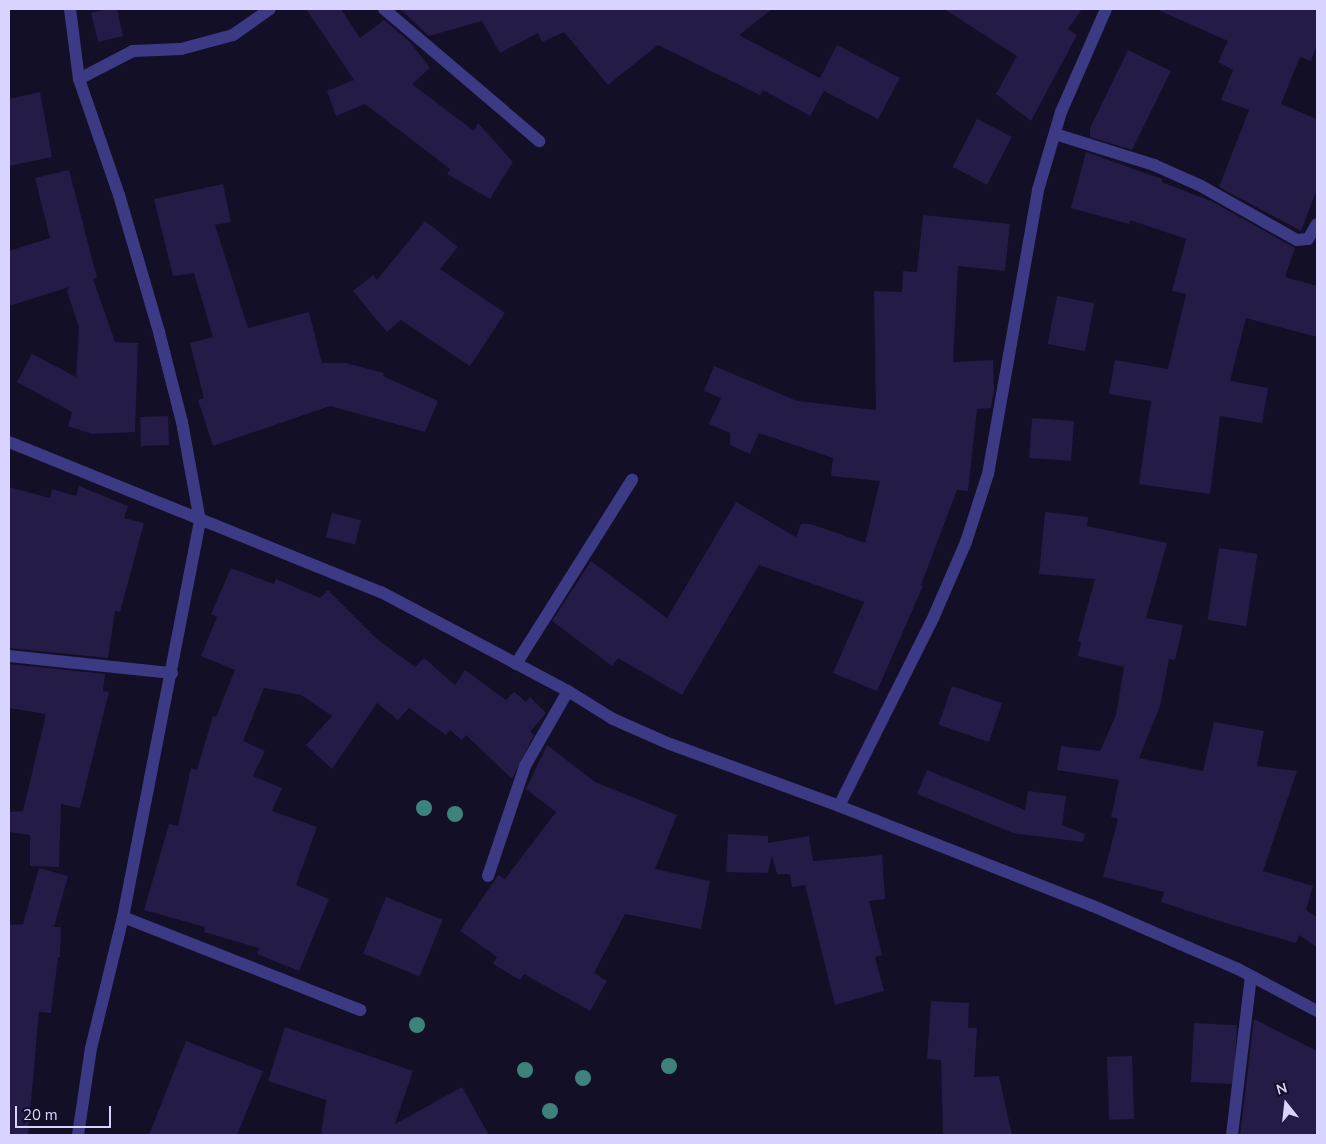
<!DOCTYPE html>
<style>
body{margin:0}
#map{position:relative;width:1326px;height:1144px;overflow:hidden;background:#130f26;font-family:"Nunito Sans",sans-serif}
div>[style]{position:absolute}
.building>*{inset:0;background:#241b47;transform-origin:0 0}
.street>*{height:12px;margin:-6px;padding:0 6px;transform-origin:6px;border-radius:6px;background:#3d3a85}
.trees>*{width:16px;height:16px;margin:-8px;border-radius:50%;background:#3d827b}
span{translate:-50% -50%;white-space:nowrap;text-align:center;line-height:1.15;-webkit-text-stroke:4px #130f26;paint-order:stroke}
.frame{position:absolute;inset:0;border:10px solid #d9d4ff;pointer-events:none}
.north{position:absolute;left:1261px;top:1079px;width:50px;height:50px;-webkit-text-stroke:4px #130f26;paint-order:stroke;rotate:344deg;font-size:14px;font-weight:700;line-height:20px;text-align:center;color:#d9d4ff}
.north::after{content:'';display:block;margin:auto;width:18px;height:22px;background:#d9d4ff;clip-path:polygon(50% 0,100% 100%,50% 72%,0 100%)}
.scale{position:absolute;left:15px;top:1106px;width:96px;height:22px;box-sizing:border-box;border:2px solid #d9d4ff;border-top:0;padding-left:6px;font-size:15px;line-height:18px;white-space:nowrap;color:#d9d4ff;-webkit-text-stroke:4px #130f26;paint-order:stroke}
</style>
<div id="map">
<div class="building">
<i style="clip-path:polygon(107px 9px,117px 9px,123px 36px,98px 42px,91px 13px)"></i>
<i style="clip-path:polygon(306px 9px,341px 9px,360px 38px,384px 20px,410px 42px,430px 68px,412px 84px,474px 131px,478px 123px,513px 162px,490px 199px,447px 174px,450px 169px,365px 104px,336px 116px,327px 91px,354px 80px)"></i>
<i style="clip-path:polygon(400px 9px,772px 9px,739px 35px,820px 78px,837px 45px,900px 78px,878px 119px,824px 91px,810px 116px,763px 90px,760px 95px,658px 45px,608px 85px,564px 32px,542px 42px,538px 33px,500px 53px,482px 21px,429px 36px)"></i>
<i style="clip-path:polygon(944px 9px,1082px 9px,1068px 29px,1077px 35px,1031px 121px,996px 94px,1017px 56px)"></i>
<i style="clip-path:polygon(1156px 9px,1317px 9px,1317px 44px,1311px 61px,1300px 57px,1281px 104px,1317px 119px,1317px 189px,1301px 231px,1219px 187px,1249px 110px,1221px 100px,1233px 70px,1218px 62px,1228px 41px)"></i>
<i style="clip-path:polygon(1128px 50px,1171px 71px,1132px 150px,1090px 137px,1090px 128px)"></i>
<i style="clip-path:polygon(40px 92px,52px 157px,9px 166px,9px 99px)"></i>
<i style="left:977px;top:119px;width:39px;height:54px;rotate:27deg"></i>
<i style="clip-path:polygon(1086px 152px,1162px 179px,1162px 182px,1213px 202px,1295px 248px,1285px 277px,1317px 286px,1317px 337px,1246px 318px,1230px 381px,1268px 388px,1262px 423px,1220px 416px,1210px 494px,1139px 484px,1151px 401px,1109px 394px,1115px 360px,1168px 369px,1186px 294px,1172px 291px,1186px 239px,1130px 220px,1129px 224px,1071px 208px)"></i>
<i style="clip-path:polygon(69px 170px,97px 278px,93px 279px,115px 342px,138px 343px,135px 432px,92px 434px,68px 426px,72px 412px,17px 382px,32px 354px,76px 377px,79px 327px,67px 291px,69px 287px,9px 306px,9px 251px,50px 238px,35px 178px)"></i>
<i style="clip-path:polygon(223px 184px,231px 222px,215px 225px,248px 328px,309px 312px,322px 363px,346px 363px,384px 373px,383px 376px,438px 401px,425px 432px,330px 406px,213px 446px,198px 400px,204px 398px,190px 343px,213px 337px,194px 273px,173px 276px,154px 199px)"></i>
<i style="clip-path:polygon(923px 215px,1010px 224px,1005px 271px,958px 266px,953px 362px,993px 360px,994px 390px,991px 408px,977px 409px,968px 491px,957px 490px,921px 585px,923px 586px,877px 691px,833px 673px,864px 602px,759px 565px,682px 695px,618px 658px,612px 666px,552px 621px,591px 561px,667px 618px,736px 502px,796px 537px,801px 524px,811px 524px,865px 543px,880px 481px,831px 476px,833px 458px,759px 433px,750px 454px,730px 445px,730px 433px,709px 424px,721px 398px,704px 391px,714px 366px,797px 401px,876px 410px,874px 291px,902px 292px,903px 271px,917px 272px)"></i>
<i style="clip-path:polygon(425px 221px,458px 247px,440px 269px,505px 313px,470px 366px,401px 320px,387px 332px,353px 291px,373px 275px,377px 280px)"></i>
<i style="left:1057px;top:296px;width:38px;height:49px;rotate:11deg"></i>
<i style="left:168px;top:416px;width:29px;height:28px;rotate:88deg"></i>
<i style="left:1032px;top:418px;width:42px;height:40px;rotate:4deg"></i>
<i style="clip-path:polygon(79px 486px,128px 506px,124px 518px,144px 523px,120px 612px,115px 611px,108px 658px,9px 648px,9px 487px,50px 498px,52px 489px,76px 496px)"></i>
<i style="clip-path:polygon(1045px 512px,1088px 517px,1087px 526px,1167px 543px,1146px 618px,1183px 625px,1175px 660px,1169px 659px,1160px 706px,1139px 758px,1203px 771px,1214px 722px,1264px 731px,1257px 766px,1297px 771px,1263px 871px,1313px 886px,1306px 910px,1317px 917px,1317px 947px,1299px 935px,1296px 943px,1219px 921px,1161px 902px,1164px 892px,1103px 877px,1118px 819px,1111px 817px,1119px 780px,1057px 770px,1061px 746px,1100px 751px,1116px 715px,1124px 667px,1078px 656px,1081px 642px,1078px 641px,1095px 579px,1039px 574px)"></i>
<i style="left:332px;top:513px;width:30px;height:25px;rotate:14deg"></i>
<i style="left:1219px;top:548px;width:39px;height:73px;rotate:9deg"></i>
<i style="clip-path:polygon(231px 568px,274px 584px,276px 579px,320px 598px,328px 590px,377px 639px,415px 667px,424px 658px,455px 685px,465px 670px,506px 700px,514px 692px,526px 702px,530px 697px,546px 713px,530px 732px,534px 735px,512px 779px,466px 735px,462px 740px,450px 730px,446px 735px,409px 708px,398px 720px,377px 703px,332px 769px,306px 745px,332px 716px,301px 695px,264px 688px,243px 741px,265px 751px,253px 776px,282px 788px,272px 811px,317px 827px,296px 885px,329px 899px,299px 971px,257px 954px,259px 948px,204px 932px,205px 927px,144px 910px,169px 824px,178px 826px,191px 768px,197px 770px,213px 716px,216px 717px,235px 670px,201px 656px,217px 617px,211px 614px)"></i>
<i style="clip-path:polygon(9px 664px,105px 674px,103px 691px,109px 692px,80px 808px,61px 804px,59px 867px,30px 866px,30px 835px,9px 832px,9px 812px,23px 811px,46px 714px,9px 708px)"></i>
<i style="left:952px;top:686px;width:53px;height:41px;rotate:19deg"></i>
<i style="clip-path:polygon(547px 745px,595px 782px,677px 815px,655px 869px,710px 881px,701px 929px,625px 914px,594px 973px,607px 981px,590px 1011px,524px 974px,520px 980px,493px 964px,497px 957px,460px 931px,498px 875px,505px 879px,556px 812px,526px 789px)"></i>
<i style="clip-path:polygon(927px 770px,1025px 810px,1028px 791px,1066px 796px,1062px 825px,1085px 834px,1083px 842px,1013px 833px,917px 794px)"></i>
<i style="clip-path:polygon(728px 834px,768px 836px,768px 843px,809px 836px,813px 861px,882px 855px,885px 899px,869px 901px,882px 955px,875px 957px,884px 991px,835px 1005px,805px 885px,792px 887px,790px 874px,777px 874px,772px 856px,768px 873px,726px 872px)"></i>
<i style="clip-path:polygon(39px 868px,68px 876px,54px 927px,61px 927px,60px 957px,58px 957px,51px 1013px,39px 1012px,28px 1135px,9px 1135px,9px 925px,23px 924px)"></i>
<i style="left:386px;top:897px;width:61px;height:61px;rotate:22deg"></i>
<i style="clip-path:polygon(931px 1001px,969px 1003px,968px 1028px,977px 1028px,974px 1077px,999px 1076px,1012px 1135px,943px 1135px,941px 1060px,927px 1059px)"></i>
<i style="clip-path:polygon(1254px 1019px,1317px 1051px,1317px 1135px,1240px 1135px)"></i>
<i style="left:1194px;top:1023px;width:43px;height:59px;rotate:3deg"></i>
<i style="clip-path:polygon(285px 1027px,413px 1071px,395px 1124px,462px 1087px,489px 1135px,321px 1135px,326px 1100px,268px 1081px)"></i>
<i style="clip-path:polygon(186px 1041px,263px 1071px,237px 1135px,149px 1135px)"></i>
<i style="left:1132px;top:1056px;width:63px;height:25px;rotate:88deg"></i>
</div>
<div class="street">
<i style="left:70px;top:9px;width:71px;rotate:82.7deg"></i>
<i style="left:79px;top:79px;width:123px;rotate:71deg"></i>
<i style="left:119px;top:195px;width:143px;rotate:73.7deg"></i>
<i style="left:159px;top:332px;width:93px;rotate:75.7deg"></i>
<i style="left:182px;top:422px;width:101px;rotate:79.7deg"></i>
<i style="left:200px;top:521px;width:403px;rotate:101deg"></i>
<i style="left:123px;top:917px;width:135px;rotate:103.7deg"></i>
<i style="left:91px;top:1048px;width:88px;rotate:98.5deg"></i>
<i style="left:384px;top:9px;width:204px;rotate:40.4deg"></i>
<i style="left:79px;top:79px;width:61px;rotate:-27.4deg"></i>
<i style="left:133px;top:51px;width:48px;rotate:-2.4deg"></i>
<i style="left:181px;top:49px;width:54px;rotate:-15.1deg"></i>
<i style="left:233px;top:35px;width:45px;rotate:-35.1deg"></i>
<i style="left:1055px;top:134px;width:104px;rotate:17.4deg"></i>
<i style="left:1154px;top:165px;width:51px;rotate:24.1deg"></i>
<i style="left:1201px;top:186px;width:110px;rotate:29.4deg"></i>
<i style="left:1297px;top:240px;width:11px;rotate:-5deg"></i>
<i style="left:1308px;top:239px;width:17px;rotate:-59deg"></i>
<i style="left:9px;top:442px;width:401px;rotate:22deg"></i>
<i style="left:381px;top:592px;width:212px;rotate:27.9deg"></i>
<i style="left:568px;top:691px;width:53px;rotate:31.9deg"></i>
<i style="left:613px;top:719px;width:62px;rotate:23.7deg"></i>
<i style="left:670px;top:744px;width:180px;rotate:20.1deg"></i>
<i style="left:839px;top:806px;width:273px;rotate:21.5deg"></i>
<i style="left:1093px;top:906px;width:158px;rotate:23.5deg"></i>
<i style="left:1238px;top:969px;width:89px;rotate:28deg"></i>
<i style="left:9px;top:656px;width:164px;rotate:6deg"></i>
<i style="left:516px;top:664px;width:218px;rotate:-57.8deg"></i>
<i style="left:839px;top:806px;width:212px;rotate:-63.4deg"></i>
<i style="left:934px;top:616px;width:81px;rotate:-66.6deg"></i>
<i style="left:966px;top:542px;width:71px;rotate:-72.1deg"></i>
<i style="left:988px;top:474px;width:288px;rotate:-80deg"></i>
<i style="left:1038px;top:190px;width:81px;rotate:-73.6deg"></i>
<i style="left:1061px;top:112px;width:112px;rotate:-66.4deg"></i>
<i style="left:488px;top:876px;width:116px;rotate:-71.4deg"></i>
<i style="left:525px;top:766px;width:86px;rotate:-60.2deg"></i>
<i style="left:123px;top:917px;width:255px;rotate:21.4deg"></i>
<i style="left:1232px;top:1135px;width:160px;rotate:-83.2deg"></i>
</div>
<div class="trees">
<i style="left:424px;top:808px"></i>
<i style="left:455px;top:814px"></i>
<i style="left:417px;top:1025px"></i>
<i style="left:669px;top:1066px"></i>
<i style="left:525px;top:1070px"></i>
<i style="left:583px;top:1078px"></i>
<i style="left:550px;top:1111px"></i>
</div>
<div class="frame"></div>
<div class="north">N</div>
<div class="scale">20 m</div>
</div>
